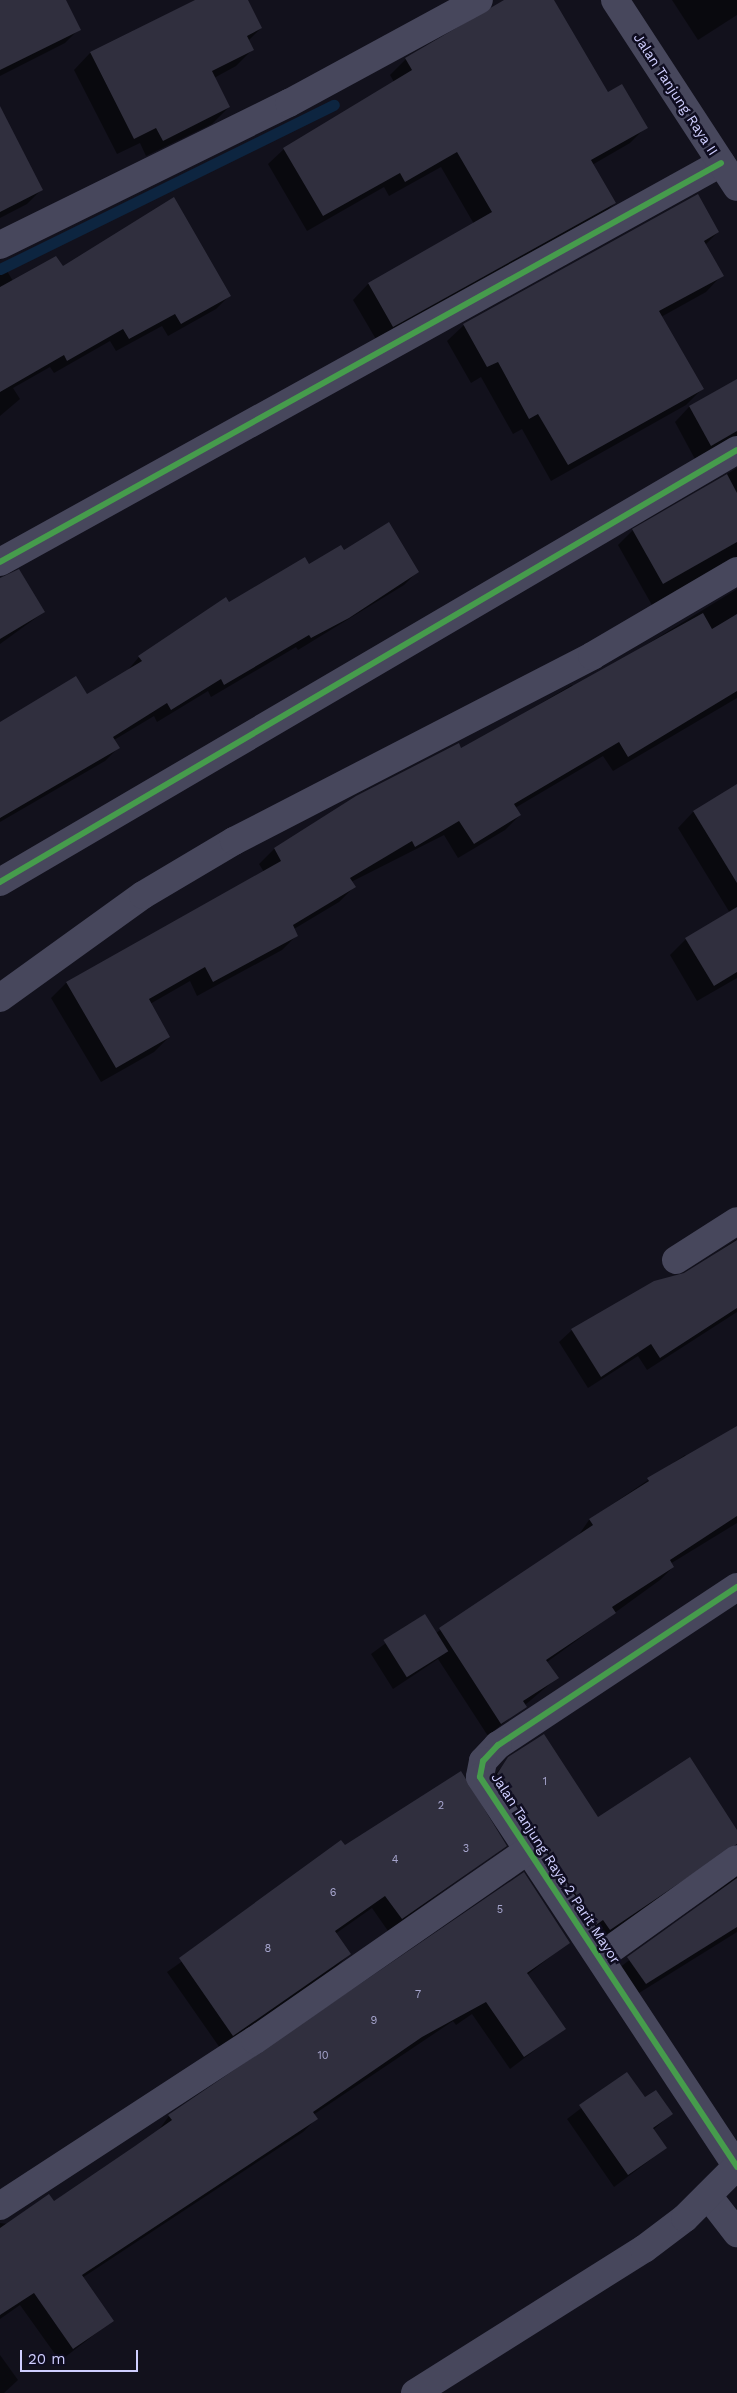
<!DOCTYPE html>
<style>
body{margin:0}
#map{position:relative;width:737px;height:2393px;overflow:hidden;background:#12111c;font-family:"Work Sans",sans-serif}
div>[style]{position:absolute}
.shadow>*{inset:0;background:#0007}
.stream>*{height:11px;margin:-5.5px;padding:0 5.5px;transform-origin:5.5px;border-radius:5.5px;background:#0d2540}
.building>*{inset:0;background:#302f3e;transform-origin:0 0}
.minor>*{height:28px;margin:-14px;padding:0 14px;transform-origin:14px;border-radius:14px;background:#47475c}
.tertiary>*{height:28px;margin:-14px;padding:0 14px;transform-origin:14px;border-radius:14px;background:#47475c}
.cycleway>*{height:6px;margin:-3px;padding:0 3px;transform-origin:3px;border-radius:3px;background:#469c4c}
span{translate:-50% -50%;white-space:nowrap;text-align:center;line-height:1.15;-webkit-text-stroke:5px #0f0d20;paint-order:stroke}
.number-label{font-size:11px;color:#a7a6ce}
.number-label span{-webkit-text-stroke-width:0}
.street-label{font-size:14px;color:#cfcefe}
.scale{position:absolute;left:20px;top:2350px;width:118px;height:22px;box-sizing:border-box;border:2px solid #cfcefe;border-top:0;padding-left:6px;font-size:15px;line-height:18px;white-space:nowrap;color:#cfcefe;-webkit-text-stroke:4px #0f0d20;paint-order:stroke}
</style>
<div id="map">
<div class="shadow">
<i style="clip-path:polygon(0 0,64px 0,79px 29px,65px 43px,0 76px)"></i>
<i style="clip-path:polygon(197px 0,246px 0,261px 28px,248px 41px,252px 50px,236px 66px,214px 78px,229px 107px,212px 124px,146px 156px,140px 143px,117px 154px,74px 70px,90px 53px)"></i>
<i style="clip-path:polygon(507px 0,553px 0,607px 94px,646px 127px,630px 143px,592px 165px,615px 203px,599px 218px,377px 341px,353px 300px,368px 284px,474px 224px,441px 167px,389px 196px,384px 187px,307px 231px,268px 164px,284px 149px,394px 82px,390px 75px,406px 59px)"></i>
<i style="clip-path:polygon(672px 0,737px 0,737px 15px,698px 40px)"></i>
<i style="clip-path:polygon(0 108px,41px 190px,27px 204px,0 218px)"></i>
<i style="clip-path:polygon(718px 232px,705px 245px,722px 275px,706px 292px,661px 317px,702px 389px,686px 405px,551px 481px,522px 429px,513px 434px,481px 377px,471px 383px,447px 341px,464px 325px)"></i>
<i style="clip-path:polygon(4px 266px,13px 281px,62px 268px,229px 296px,216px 309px,168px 336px,162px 326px,116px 351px,110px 341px,54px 373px,50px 367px,13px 388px,20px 399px,0 416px,0 269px)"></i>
<i style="clip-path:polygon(737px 381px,737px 463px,696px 461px,675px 422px,689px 407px)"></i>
<i style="clip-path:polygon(737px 468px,737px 583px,653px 607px,618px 545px,633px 530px)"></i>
<i style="clip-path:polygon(344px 552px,417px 572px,404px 585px,298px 650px,296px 647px,211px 697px,208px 691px,157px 722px,154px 716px,114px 740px,118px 748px,105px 761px,0 822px,0 723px,86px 695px,127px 671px,139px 657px,229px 604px)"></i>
<i style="clip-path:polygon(0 579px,44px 612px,0 644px)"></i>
<i style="clip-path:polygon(737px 589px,737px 698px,613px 771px,603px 756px,515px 808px,520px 815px,505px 830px,458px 858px,444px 835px,351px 882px,354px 887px,339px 902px,294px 929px,297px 935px,282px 950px,197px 996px,190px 981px,150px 1004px,169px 1037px,154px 1052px,101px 1082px,51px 998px,66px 983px,264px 872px,259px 864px,274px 849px,357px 797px,461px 750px,572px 685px,574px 689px)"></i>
<i style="clip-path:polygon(737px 786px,737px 978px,697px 1001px,670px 955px,686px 939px,730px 913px,678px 828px,693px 812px)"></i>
<i style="clip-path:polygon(737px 1239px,737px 1312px,647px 1370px,638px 1356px,588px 1388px,559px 1342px,572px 1330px,685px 1274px)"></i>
<i style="clip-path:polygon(737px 1444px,737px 1523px,670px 1564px,673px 1567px,660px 1580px,547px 1662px,557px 1678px,488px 1736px,438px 1659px,393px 1689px,371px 1654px,424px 1615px,436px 1633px,578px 1536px,589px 1520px,685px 1455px,688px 1459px)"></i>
<i style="clip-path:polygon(509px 1758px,598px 1819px,737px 1832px,737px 1869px,596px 1944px,483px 1789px)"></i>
<i style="clip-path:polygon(505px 1846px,388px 1931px,372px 1908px,335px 1934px,349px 1954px,336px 1967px,220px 2048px,167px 1972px,344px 1847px)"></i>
<i style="clip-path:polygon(737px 1876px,737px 1932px,631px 1998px,614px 1972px)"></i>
<i style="clip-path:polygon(569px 1942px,527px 1975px,564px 2028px,510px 2069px,472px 2014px,456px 2025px,453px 2021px,313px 2115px,316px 2119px,303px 2132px,82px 2278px,112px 2321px,60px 2361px,20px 2305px,0 2319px,0 2223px,8px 2224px,54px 2203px,158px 2131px,169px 2116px)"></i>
<i style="clip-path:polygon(627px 2073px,645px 2098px,671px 2114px,653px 2130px,666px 2148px,614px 2187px,567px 2119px)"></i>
<i style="clip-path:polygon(0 2355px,18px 2380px,4px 2393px,0 2393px)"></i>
</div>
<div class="stream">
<i style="left:0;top:269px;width:372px;rotate:-26.2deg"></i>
</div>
<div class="building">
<i style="clip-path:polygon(0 0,66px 0,81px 30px,0 70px)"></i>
<i style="clip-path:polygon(195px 0,248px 0,262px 28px,247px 36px,254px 50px,212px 71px,230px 107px,163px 141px,156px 128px,134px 139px,90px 52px)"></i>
<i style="clip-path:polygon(504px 0,554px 0,608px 92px,622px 84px,648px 128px,591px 160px,616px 203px,393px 327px,368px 283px,492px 212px,457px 152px,405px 182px,400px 173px,323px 216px,283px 148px,412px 70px,405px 58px)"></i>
<i style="clip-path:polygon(0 106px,43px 190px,0 212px)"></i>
<i style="clip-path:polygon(698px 194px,719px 232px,704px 241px,724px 276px,659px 311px,704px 389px,568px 465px,538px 414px,529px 419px,498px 362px,487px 367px,463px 324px)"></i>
<i style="clip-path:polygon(174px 197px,231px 296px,181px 324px,175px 314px,129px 339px,123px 329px,67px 361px,64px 355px,0 392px,0 287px,56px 256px,63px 266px)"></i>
<i style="clip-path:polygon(737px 379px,737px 431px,711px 446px,689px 406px)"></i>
<i style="clip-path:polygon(727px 474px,737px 493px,737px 542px,663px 584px,632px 529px)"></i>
<i style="clip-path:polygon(389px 522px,419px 572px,349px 618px,311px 638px,309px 635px,224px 685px,221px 679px,171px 710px,167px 703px,113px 737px,120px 748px,0 818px,0 722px,76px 676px,87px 694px,142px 661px,138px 656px,226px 597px,229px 602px,305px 557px,309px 564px,341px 545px,344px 550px)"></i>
<i style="clip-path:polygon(19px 569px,45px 612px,0 639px,0 578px)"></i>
<i style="clip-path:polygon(703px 613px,712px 629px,737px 614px,737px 691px,628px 757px,619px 742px,514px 804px,521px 815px,474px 844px,459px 821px,415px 847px,412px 841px,350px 878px,356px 887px,293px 925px,298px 936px,213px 982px,205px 967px,149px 999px,170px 1037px,116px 1068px,66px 982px,281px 861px,274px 848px,356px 796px,459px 743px,461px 748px)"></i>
<i style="clip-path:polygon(737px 784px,737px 883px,693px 811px)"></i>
<i style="clip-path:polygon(737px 907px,737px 972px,714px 986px,685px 938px)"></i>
<i style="clip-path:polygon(737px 1240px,737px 1308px,660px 1358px,651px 1344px,601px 1377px,571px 1329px,654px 1281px,684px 1273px)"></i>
<i style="clip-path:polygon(737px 1426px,737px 1516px,670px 1560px,674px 1567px,612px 1607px,616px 1613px,546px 1660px,559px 1678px,523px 1701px,527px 1707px,501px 1724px,439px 1628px,593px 1525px,589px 1519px,649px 1481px,647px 1478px)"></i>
<i style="left:425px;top:1614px;width:44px;height:49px;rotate:58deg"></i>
<i style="clip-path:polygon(544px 1734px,598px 1817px,690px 1757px,737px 1830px,737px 1844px,610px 1930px,603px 1920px,596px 1925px,497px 1774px,508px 1757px)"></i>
<i style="clip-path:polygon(461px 1771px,507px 1846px,402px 1919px,385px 1896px,335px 1931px,351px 1954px,233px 2036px,179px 1958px,341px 1840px,345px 1845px)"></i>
<i style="clip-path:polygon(524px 1872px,570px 1943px,527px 1973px,566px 2029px,524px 2057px,486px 2002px,422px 2037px,313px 2112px,318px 2119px,82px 2275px,114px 2321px,73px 2349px,34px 2293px,0 2315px,0 2228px,49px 2194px,54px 2201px,135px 2146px,172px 2120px,168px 2115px)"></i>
<i style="clip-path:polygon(737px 1878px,737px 1927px,646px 1984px,627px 1957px)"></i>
<i style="clip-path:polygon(627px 2072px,645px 2097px,656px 2090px,673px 2114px,653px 2128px,667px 2148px,628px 2175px,579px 2105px)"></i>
</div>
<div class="minor">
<i style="left:0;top:245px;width:322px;rotate:-26.2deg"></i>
<i style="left:289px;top:103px;width:216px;rotate:-28.5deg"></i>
<i style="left:0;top:562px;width:824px;rotate:-28.96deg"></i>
<i style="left:0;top:882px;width:854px;rotate:-30.38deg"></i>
<i style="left:0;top:998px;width:176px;rotate:-35.8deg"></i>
<i style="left:143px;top:895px;width:106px;rotate:-30.7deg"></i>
<i style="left:234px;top:841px;width:403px;rotate:-27.3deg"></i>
<i style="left:592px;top:656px;width:168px;rotate:-30.4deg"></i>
<i style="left:676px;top:1260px;width:72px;rotate:-32.6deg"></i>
<i style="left:737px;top:1587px;width:287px;rotate:146.5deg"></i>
<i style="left:498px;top:1745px;width:22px;rotate:133deg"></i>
<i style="left:483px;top:1761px;width:16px;rotate:101deg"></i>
<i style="left:480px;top:1777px;width:467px;rotate:56.6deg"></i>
<i style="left:600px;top:1957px;width:168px;rotate:-35.6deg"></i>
<i style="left:709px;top:2197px;width:46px;rotate:52.1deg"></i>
<i style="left:0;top:2206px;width:304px;rotate:-33.1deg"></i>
<i style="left:255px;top:2040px;width:331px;rotate:-34.8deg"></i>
<i style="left:415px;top:2393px;width:271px;rotate:-32.2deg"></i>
<i style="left:644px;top:2249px;width:51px;rotate:-37.1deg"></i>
<i style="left:685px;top:2218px;width:69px;rotate:-45deg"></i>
</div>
<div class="tertiary">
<i style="left:615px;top:0;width:223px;rotate:56.9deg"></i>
</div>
<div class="cycleway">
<i style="left:0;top:562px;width:824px;rotate:-28.96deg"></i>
<i style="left:0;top:882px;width:854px;rotate:-30.38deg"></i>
<i style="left:737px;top:1587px;width:287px;rotate:146.5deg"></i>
<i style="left:498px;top:1745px;width:22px;rotate:133deg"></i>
<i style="left:483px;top:1761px;width:16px;rotate:101deg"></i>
<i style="left:480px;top:1777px;width:467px;rotate:56.6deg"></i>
</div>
<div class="number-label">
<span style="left:545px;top:1782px">1</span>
<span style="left:441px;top:1806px">2</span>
<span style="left:466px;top:1849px">3</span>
<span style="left:395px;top:1860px">4</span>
<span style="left:333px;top:1893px">6</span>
<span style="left:500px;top:1910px">5</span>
<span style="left:268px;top:1949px">8</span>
<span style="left:418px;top:1995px">7</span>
<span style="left:374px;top:2021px">9</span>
<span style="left:323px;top:2056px">10</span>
</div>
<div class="street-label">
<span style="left:676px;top:94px;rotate:57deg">Jalan Tanjung Raya II</span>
<span style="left:556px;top:1868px;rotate:57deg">Jalan Tanjung Raya 2 Parit Mayor</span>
</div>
<div class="scale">20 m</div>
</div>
